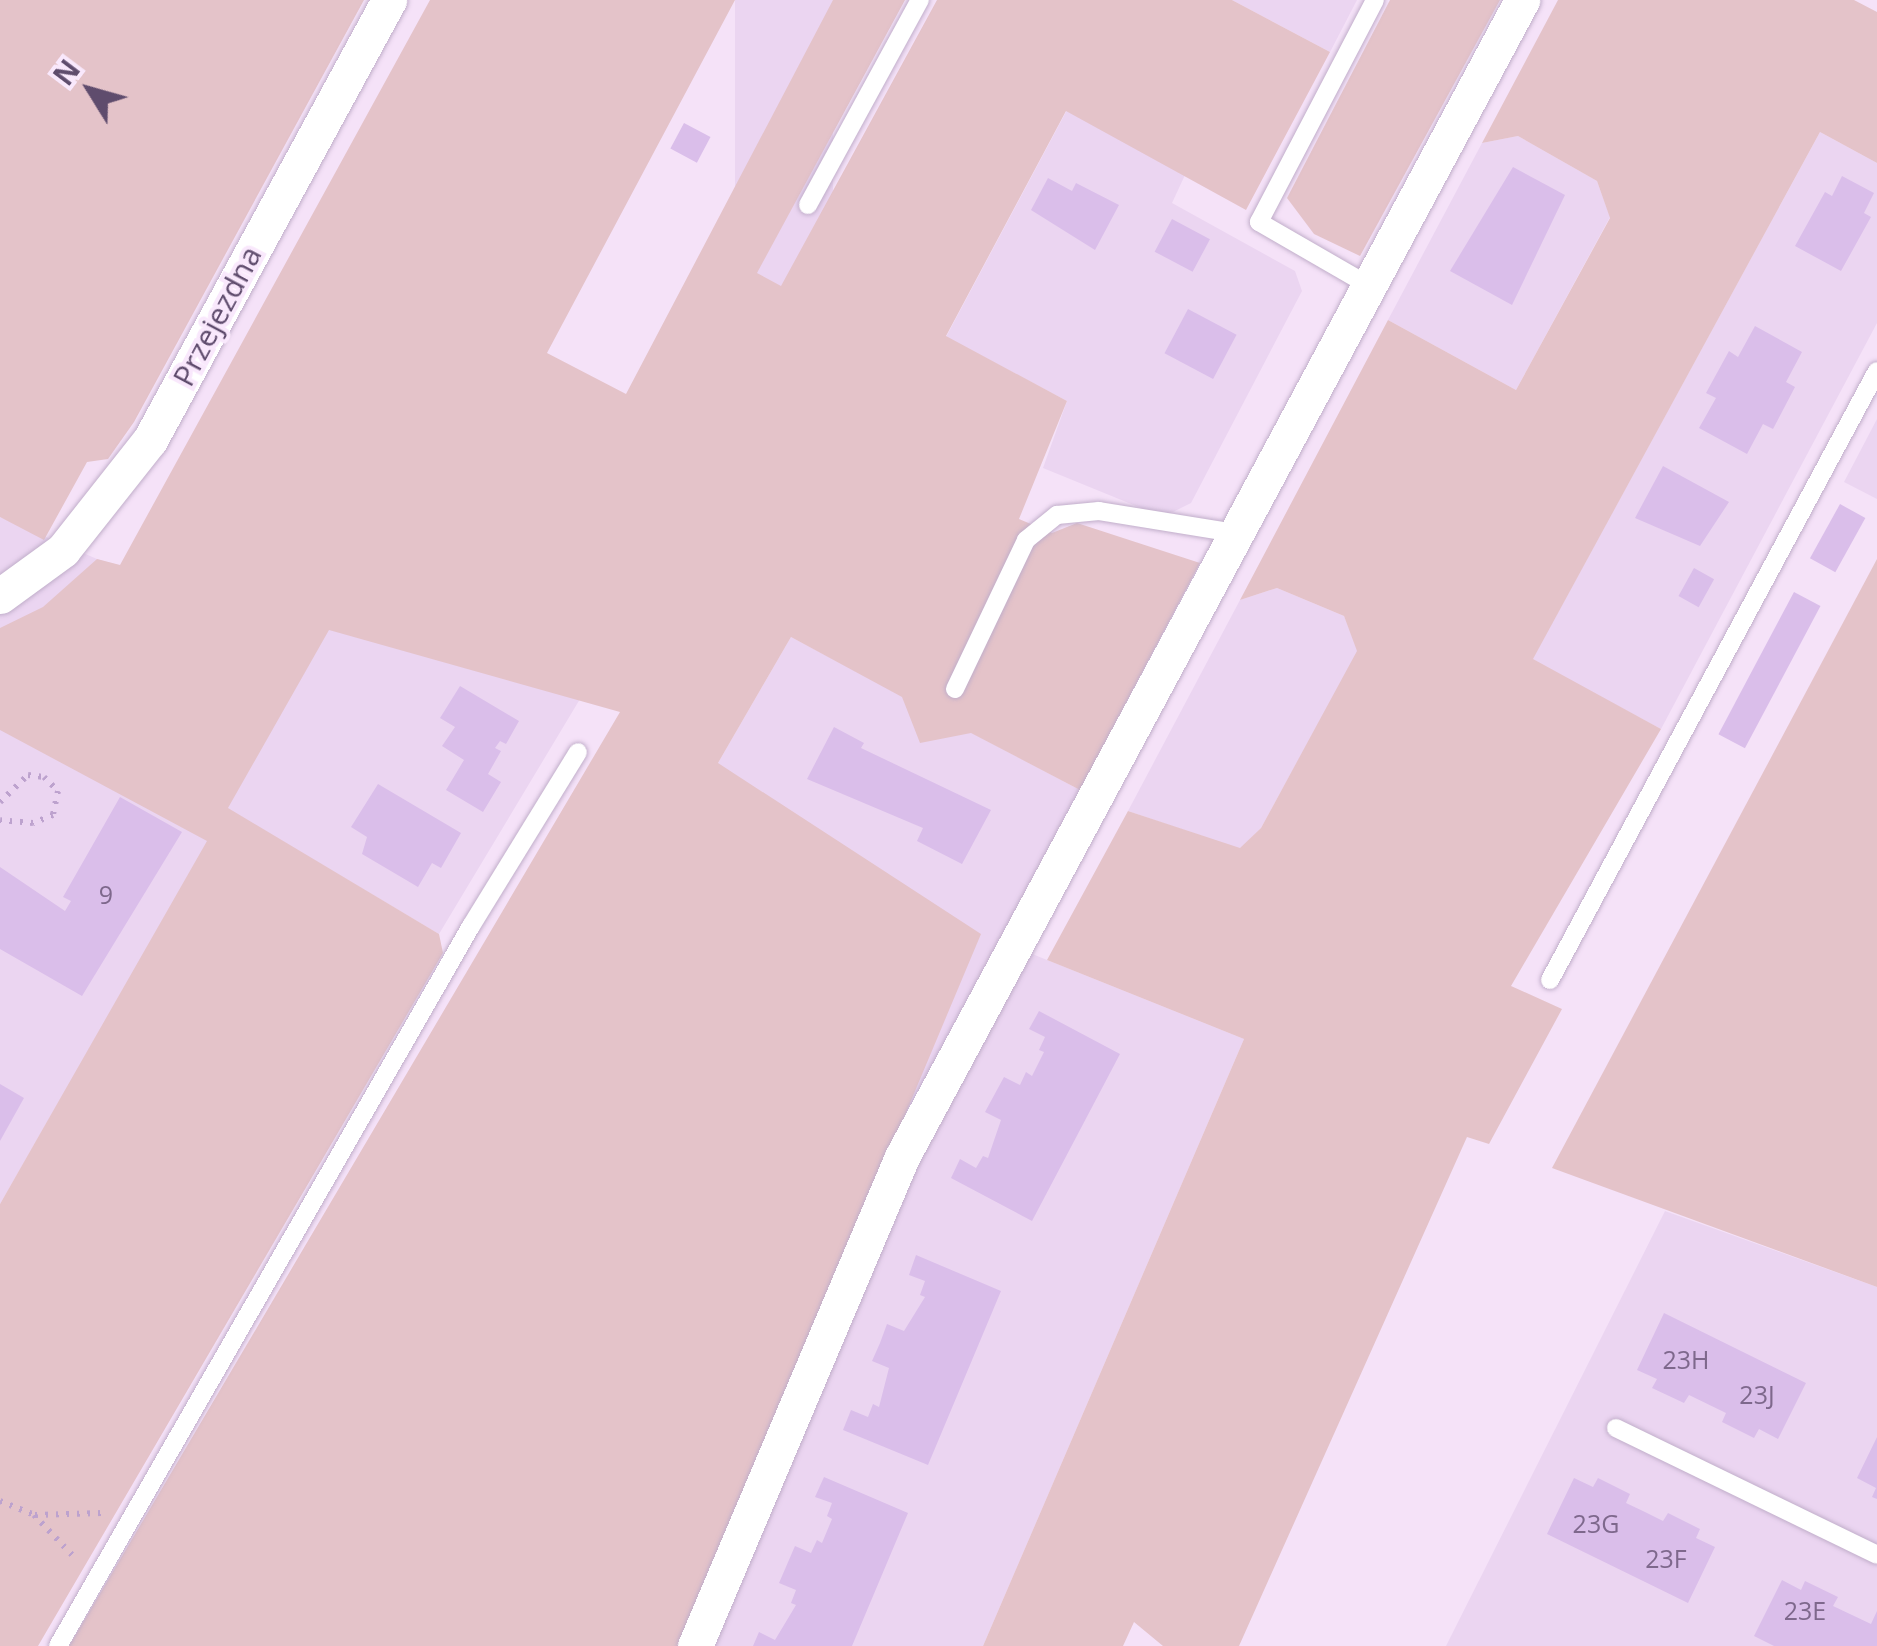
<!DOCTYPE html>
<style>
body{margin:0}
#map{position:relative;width:1877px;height:1646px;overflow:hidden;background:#f5e2f8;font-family:"Open Sans",sans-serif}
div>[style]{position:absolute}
.residential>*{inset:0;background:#ebd5f1;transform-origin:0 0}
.green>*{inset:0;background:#e4c3c9}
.building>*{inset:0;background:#dabeea;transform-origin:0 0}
.path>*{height:6px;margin-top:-3px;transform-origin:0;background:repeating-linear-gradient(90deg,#bda2ce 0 2.5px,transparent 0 10.5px)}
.roads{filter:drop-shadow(0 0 2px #c1aeca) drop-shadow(0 0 2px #c1aeca)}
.lane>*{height:18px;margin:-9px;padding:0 9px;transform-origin:9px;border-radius:9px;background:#fff}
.street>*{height:35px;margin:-17.5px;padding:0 17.5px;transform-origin:17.5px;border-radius:17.5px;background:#fff}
span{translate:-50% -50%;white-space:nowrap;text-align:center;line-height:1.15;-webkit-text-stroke:8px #f9e8fc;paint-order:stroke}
.number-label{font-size:25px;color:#7e688c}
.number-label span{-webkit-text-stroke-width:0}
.street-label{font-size:30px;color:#5f4c6d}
.north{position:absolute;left:40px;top:40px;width:100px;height:100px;-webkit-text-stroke:8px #f9e8fc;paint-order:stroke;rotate:307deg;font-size:28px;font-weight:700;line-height:40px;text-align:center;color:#5f4c6d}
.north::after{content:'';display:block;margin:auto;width:35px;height:45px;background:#5f4c6d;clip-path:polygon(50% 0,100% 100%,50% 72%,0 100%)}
</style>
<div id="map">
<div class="residential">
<i style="left:735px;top:0;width:98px;height:401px"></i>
<i style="clip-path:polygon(1232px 0,1357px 0,1330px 52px)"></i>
<i style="clip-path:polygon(1067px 110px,1185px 175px,1172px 203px,1295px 271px,1302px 291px,1191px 503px,1163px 517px,1043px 468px,1067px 401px,946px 337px)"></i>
<i style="clip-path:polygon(1820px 132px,1877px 163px,1877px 323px,1661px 729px,1532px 660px)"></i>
<i style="clip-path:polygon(1518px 136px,1597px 181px,1610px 217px,1516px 390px,1388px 320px,1482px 143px)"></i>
<i style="clip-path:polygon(1877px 419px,1877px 499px,1844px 482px)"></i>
<i style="clip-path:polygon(0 517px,97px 559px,580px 699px,439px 934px,228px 809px,0 1204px)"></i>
<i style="clip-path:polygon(1277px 588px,1344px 616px,1358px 651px,1261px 828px,1240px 849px,1128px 811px,1240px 600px)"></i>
<i style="clip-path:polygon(791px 637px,1080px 790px,1002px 942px,1244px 1039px,983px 1646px,682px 1646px,718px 763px)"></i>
<i style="clip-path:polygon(1665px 1211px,1877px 1287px,1877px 1646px,1446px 1646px)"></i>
</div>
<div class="green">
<i style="clip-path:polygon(0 0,364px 0,134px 422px,108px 459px,87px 462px,44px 540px,0 517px)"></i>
<i style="clip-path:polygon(430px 0,735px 0,547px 353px,626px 394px,833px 0,905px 0,757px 273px,781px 286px,937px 0,1232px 0,1330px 52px,1246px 210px,1066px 111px,946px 336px,1067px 401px,1019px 519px,1052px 533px,1077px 523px,1200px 563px,1080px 790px,971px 733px,920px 743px,902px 697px,791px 637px,718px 763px,981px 934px,682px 1646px,69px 1646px,620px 712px,329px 630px,228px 808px,439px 934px,443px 953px,38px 1646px,0 1646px,0 1204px,207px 841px,0 730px,0 628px,43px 607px,97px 559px,120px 565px)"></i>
<i style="clip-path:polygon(1390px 0,1500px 0,1360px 256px,1314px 234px,1287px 198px)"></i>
<i style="clip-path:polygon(1558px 0,1854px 0,1877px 12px,1877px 163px,1820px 132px,1533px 659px,1661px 729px,1511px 986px,1562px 1009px,1489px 1144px,1467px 1137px,1239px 1646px,1163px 1646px,1134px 1622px,1123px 1646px,983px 1646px,1244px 1039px,1047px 960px,1128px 811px,1240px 848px,1261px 828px,1357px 651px,1344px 616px,1277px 588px,1240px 600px,1388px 320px,1516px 390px,1610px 218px,1597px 181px,1518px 136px,1482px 143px)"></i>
<i style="clip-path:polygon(1877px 559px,1877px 1287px,1552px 1168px)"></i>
</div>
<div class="building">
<i style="left:684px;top:123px;width:30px;height:29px;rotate:28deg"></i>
<i style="clip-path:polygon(1513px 167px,1565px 195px,1512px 305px,1450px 271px)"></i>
<i style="clip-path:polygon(1842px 176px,1874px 193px,1864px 213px,1871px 217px,1841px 271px,1795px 246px,1825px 192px,1832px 196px)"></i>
<i style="clip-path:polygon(1048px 178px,1072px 191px,1076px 183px,1119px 205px,1095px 250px,1031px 210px)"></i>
<i style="left:1172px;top:219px;width:43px;height:37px;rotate:28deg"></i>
<i style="left:1188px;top:309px;width:55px;height:50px;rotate:28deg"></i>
<i style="clip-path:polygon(1755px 326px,1802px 352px,1786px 382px,1795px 387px,1773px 429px,1763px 424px,1747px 454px,1699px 428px,1716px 398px,1706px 393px,1729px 351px,1738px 357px)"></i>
<i style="clip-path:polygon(1663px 466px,1729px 502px,1700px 546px,1635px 518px)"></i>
<i style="left:1840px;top:504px;width:29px;height:62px;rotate:29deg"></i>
<i style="left:1694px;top:568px;width:23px;height:32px;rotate:29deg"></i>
<i style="left:1794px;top:592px;width:30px;height:161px;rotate:28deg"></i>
<i style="clip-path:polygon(460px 686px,519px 721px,506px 744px,500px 741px,495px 748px,501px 751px,488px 774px,501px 782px,483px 812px,446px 790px,464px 760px,442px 746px,455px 727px,440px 718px)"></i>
<i style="clip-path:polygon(834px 727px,864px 743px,861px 748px,991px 810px,962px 864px,917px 841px,923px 828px,807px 779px)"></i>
<i style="clip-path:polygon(378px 784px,461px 833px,441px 868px,432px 863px,418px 887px,362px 854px,367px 837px,351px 827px)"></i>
<i style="clip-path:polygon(120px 797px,182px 832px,82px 996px,0 949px,0 867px,65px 911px,71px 901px,63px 897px)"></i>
<i style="clip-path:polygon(1039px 1011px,1120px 1054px,1032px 1221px,951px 1178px,960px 1159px,976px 1168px,983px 1156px,988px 1158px,1001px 1120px,985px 1112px,1004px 1077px,1020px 1085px,1026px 1072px,1032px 1076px,1044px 1052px,1039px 1050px,1045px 1037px,1029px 1029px)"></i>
<i style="clip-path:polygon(0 1084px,24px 1098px,0 1141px)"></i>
<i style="clip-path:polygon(916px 1255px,1001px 1291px,928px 1465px,843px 1430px,851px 1410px,868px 1417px,873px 1404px,879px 1407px,889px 1368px,872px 1361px,880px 1343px,887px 1324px,904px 1331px,925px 1297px,920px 1295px,925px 1281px,909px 1275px)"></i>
<i style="clip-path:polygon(1664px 1313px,1806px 1383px,1778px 1439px,1759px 1429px,1754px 1438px,1722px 1422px,1726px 1413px,1689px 1395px,1684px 1403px,1652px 1388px,1657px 1379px,1637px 1370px)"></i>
<i style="clip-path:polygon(1877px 1437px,1877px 1499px,1872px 1497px,1876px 1488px,1857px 1478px)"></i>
<i style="clip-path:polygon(824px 1477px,908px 1513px,852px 1646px,753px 1646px,759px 1632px,775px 1640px,796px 1605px,791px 1603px,796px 1590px,779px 1583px,795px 1546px,811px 1553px,817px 1540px,822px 1543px,832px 1519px,827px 1516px,832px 1503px,815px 1497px)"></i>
<i style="clip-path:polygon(1574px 1478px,1593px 1487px,1598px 1478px,1630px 1494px,1626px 1503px,1645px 1512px,1663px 1521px,1668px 1513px,1700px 1529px,1696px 1538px,1715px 1547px,1688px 1603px,1547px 1534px)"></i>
<i style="clip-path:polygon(1782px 1580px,1801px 1590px,1805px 1581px,1838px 1597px,1833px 1606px,1871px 1624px,1877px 1611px,1877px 1646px,1774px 1646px,1754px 1636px)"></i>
</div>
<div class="path">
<i style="left:0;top:802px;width:39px;rotate:-44deg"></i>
<i style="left:28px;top:775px;width:16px;rotate:7deg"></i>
<i style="left:44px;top:777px;width:20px;rotate:45deg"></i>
<i style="left:58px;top:791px;width:25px;rotate:102deg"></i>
<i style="left:53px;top:815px;width:22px;rotate:158deg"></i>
<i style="left:33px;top:823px;width:33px;rotate:-175deg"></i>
<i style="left:0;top:1501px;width:37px;rotate:22deg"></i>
<i style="left:34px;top:1515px;width:62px;rotate:46.3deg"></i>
<i style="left:35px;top:1515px;width:67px;rotate:-1.7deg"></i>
</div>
<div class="roads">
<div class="lane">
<i style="left:808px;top:205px;width:234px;rotate:-61.4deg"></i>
<i style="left:1368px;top:285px;width:126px;rotate:-150deg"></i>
<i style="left:1259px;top:222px;width:250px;rotate:-62.4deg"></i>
<i style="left:955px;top:689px;width:165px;rotate:-64.5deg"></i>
<i style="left:1026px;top:540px;width:40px;rotate:-39deg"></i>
<i style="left:1057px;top:515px;width:42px;rotate:-5.4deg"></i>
<i style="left:1099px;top:511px;width:138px;rotate:9.2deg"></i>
<i style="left:1550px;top:980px;width:691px;rotate:-61.77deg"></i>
<i style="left:1616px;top:1428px;width:290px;rotate:25.9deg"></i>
<i style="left:58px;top:1646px;width:830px;rotate:-60.16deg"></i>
<i style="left:471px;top:926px;width:204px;rotate:-58.4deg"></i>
</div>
<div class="street">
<i style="left:0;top:596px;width:78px;rotate:-36.1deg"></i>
<i style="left:63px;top:550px;width:140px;rotate:-51.7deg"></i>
<i style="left:150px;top:440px;width:501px;rotate:-61.49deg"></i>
<i style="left:695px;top:1646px;width:531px;rotate:-67.06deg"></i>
<i style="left:902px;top:1157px;width:1313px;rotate:-61.81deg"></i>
</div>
</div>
<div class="number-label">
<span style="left:106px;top:894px">9</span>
<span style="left:1686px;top:1359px">23H</span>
<span style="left:1757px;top:1394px">23J</span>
<span style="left:1596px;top:1523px">23G</span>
<span style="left:1666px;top:1558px">23F</span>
<span style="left:1805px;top:1610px">23E</span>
</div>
<div class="street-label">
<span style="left:217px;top:316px;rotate:-62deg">Przejezdna</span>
</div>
<div class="north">N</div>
</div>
